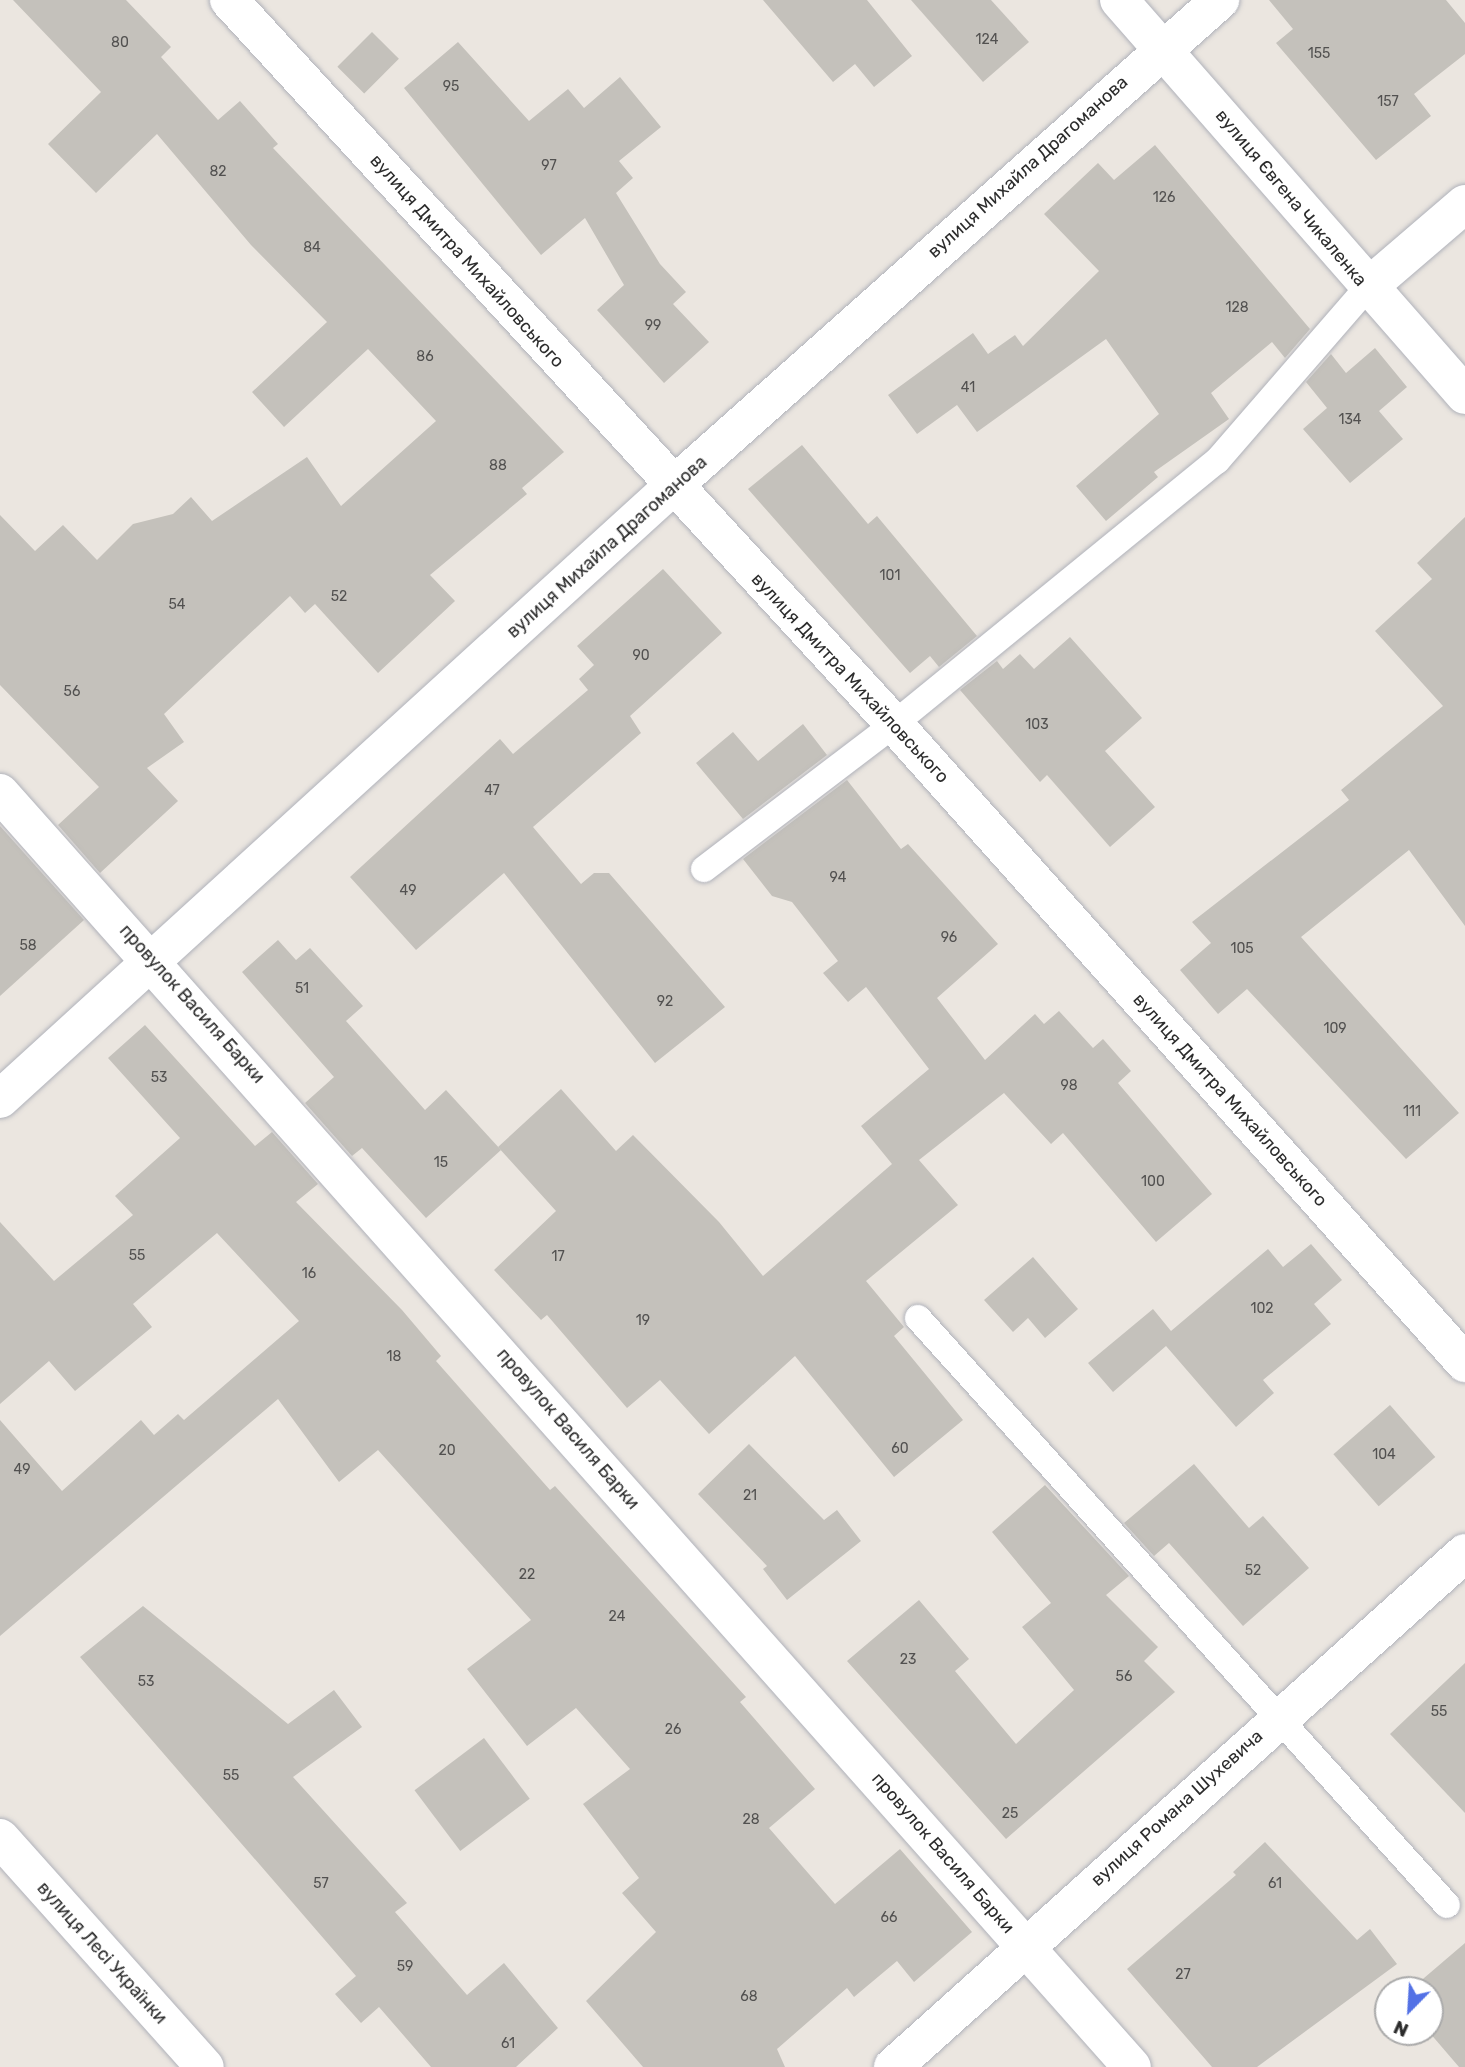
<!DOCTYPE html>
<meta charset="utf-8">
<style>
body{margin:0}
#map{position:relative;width:1465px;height:2067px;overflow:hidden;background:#ebe6e0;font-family:Rubik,sans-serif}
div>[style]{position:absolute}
.building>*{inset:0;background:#c4c1bb;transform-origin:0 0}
.roads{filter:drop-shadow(0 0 2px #b0b2ba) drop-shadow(0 0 2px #b0b2ba)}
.service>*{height:26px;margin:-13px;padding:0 13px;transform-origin:13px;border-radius:13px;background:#fff}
.minor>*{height:38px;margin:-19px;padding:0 19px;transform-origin:19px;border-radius:19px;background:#fff}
.secondary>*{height:38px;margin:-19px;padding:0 19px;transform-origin:19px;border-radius:19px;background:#fff}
span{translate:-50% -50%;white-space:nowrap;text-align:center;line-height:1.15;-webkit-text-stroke:7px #fff;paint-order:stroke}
.number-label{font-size:14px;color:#525150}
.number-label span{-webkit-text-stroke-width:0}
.street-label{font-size:18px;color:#2c2c2c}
.north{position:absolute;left:1374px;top:1976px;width:70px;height:70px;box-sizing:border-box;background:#fff;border:2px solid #ababab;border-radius:50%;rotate:204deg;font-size:19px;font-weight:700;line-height:28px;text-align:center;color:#2c2c2c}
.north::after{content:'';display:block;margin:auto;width:24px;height:32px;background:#5371e5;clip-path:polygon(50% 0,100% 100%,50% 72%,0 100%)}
</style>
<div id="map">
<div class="building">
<i style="clip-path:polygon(13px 0,126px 0,171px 47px,161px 57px,218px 120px,240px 101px,278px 144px,273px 148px,564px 452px,522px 488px,527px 494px,430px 575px,455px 601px,378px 673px,315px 604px,305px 613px,290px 596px,164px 714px,184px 742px,147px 768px,178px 801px,100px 873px,58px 825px,99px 787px,0 685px,0 515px,35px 551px,63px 525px,97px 560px,133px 524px,173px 514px,191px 497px,212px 521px,307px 457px,341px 506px,436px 421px,368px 349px,284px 427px,252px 392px,327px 322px,251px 245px,157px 134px,96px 193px,48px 144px,101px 92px)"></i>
<i style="clip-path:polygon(763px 0,867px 0,912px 56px,874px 87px,855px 64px,833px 82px)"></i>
<i style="clip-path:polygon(911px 0,991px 0,1029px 42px,983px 82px)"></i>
<i style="clip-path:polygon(1269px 0,1446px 0,1465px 23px,1465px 54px,1414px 94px,1431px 116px,1376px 160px,1276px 43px,1293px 29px)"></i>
<i style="left:372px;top:32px;width:38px;height:49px;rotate:45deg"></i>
<i style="clip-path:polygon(458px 42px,529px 121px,568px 89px,584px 108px,620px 77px,661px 127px,619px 161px,633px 178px,616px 193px,660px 264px,686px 292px,673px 304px,709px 342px,664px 383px,597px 310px,624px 285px,585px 218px,541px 255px,404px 88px)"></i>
<i style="clip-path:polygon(1155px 145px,1310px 329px,1285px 358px,1272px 342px,1211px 393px,1229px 419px,1154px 472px,1158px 477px,1106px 521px,1076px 486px,1159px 414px,1106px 339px,977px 432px,957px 405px,917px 434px,888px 395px,973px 333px,988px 354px,1015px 335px,1023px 346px,1099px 271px,1044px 214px,1098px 163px,1114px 180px)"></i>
<i style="clip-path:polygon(1375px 348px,1407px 387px,1379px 411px,1403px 439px,1350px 483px,1303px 429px,1327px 408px,1306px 382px,1331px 354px,1346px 373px)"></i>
<i style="clip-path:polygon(802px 445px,868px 524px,877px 516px,977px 636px,939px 667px,930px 656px,910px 673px,748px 489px)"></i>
<i style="clip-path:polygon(1465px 517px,1465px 926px,1409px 850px,1301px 937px,1459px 1113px,1406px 1159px,1247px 989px,1218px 1014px,1180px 970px,1211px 943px,1192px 922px,1349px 800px,1341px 790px,1443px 706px,1375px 631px,1432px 579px,1417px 563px)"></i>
<i style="clip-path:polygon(663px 569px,722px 633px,630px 716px,641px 733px,533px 827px,581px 884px,594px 873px,609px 873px,725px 1007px,655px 1063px,504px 873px,416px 950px,350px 877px,500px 739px,513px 754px,588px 690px,579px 679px,594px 665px,577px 646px)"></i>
<i style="clip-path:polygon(1070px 637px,1142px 718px,1105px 751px,1155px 807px,1110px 847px,1047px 775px,1040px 782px,960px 690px,997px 661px,1003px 669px,1020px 654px,1034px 669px)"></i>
<i style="clip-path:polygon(803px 724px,827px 755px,743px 819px,696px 763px,733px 732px,758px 761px)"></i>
<i style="clip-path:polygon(847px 780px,901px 849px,908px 844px,998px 944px,937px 998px,985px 1060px,1035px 1014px,1044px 1024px,1059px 1011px,1093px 1048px,1103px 1039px,1131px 1071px,1118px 1083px,1212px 1194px,1156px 1242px,1063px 1133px,1051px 1144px,1004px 1093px,919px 1160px,958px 1205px,866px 1281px,904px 1327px,894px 1336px,963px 1420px,894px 1477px,795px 1356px,709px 1434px,660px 1380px,627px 1408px,547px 1315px,541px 1320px,494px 1270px,556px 1211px,498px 1147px,561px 1089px,616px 1151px,633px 1135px,719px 1222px,763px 1276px,892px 1164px,861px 1126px,929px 1069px,866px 987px,848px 1002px,823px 973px,838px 961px,792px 902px,772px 896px,743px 859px)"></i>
<i style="clip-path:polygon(0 826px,84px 920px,0 996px)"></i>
<i style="clip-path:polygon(278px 940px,296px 960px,310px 948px,363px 1006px,346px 1021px,425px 1110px,446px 1090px,501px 1150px,426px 1218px,362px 1148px,352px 1156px,305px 1103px,334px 1077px,242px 972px)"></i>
<i style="clip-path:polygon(145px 1025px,255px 1146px,272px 1132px,318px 1184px,296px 1202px,402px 1310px,441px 1356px,436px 1361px,550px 1490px,555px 1486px,746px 1697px,740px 1702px,815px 1789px,769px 1828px,835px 1904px,900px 1849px,972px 1932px,914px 1982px,897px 1961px,854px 1997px,847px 1988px,777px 2049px,785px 2067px,643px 2067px,586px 2001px,656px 1932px,622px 1893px,639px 1878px,583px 1804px,630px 1769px,576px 1708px,527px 1746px,467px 1669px,531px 1620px,378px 1450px,339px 1482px,278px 1399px,0 1636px,0 1420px,62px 1491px,141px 1420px,154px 1435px,178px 1414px,184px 1420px,299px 1321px,217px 1233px,133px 1304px,152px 1327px,75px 1391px,49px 1361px,0 1404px,0 1222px,54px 1281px,133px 1215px,115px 1196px,180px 1138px,108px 1058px)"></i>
<i style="clip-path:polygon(1311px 1244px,1342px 1280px,1314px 1304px,1331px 1324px,1263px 1380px,1274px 1393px,1236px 1427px,1166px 1346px,1113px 1392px,1088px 1363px,1153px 1309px,1171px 1331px,1268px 1249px,1283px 1267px)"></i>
<i style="clip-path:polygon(1033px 1257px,1078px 1309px,1045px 1338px,1028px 1318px,1013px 1332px,984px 1300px)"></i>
<i style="left:1390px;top:1405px;width:69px;height:75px;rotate:49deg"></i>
<i style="clip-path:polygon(749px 1444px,824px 1520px,837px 1510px,861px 1541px,787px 1600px,763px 1569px,767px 1566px,698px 1494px)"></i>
<i style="clip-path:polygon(1194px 1464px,1249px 1528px,1263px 1516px,1309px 1568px,1243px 1626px,1169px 1543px,1154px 1556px,1124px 1523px)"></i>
<i style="clip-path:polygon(1045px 1485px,1129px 1576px,1106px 1595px,1158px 1647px,1144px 1661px,1175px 1692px,1006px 1839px,847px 1661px,919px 1600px,969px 1659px,955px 1671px,1016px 1744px,1074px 1690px,1022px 1627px,1051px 1603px,992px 1532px)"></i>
<i style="clip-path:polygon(143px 1606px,288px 1724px,334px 1690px,362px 1727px,293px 1777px,407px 1903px,395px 1912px,467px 1995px,504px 1963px,558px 2028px,516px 2067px,431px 2067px,379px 2007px,361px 2023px,335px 1994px,356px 1976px,80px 1657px)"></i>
<i style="clip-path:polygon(1465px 1663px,1465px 1813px,1390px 1734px)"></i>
<i style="left:484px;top:1738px;width:76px;height:87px;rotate:53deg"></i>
<i style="clip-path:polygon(1265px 1842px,1357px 1940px,1370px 1929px,1397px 1964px,1257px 2067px,1212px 2067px,1127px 1969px,1236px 1875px,1233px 1872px)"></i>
<i style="clip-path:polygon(1465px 1943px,1465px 2067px,1459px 2067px,1429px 2032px,1430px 1990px,1410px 1990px)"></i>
</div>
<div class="roads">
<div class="service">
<i style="left:704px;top:869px;width:239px;rotate:-37.3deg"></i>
<i style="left:894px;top:724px;width:417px;rotate:-39.2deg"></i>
<i style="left:1217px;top:461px;width:229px;rotate:-49.1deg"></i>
<i style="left:918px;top:1318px;width:790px;rotate:47.98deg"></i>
</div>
<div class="minor">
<i style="left:229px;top:0;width:983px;rotate:47.43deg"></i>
<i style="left:894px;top:724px;width:857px;rotate:48.22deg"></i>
<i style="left:1119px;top:0;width:525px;rotate:48.78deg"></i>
<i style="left:1367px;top:288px;width:129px;rotate:-40.6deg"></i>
<i style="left:0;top:793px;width:1704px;rotate:48.38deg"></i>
<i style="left:0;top:1099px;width:910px;rotate:-42.33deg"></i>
<i style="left:673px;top:486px;width:732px;rotate:-41.62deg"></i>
<i style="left:893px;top:2067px;width:769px;rotate:-41.94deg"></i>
</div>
<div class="secondary">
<i style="left:0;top:1838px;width:307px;rotate:48.2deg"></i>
</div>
</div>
<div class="number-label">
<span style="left:987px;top:40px">124</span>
<span style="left:120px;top:43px">80</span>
<span style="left:1319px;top:54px">155</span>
<span style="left:451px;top:87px">95</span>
<span style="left:1388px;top:102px">157</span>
<span style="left:549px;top:166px">97</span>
<span style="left:218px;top:172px">82</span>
<span style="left:1164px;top:198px">126</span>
<span style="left:312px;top:248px">84</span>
<span style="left:1237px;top:308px">128</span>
<span style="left:653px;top:326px">99</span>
<span style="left:425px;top:357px">86</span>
<span style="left:968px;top:388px">41</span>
<span style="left:1350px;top:420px">134</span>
<span style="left:498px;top:466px">88</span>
<span style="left:890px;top:576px">101</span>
<span style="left:339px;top:597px">52</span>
<span style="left:177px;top:605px">54</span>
<span style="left:641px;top:656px">90</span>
<span style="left:72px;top:692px">56</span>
<span style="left:1037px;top:725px">103</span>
<span style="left:492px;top:791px">47</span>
<span style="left:838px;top:878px">94</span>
<span style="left:408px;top:891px">49</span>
<span style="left:949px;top:938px">96</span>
<span style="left:28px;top:946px">58</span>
<span style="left:1242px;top:949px">105</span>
<span style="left:302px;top:989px">51</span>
<span style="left:665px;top:1002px">92</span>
<span style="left:1335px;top:1029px">109</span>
<span style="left:159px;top:1078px">53</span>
<span style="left:1069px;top:1086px">98</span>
<span style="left:1412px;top:1112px">111</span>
<span style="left:441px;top:1163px">15</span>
<span style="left:1153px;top:1182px">100</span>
<span style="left:137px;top:1256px">55</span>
<span style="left:558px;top:1257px">17</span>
<span style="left:309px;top:1274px">16</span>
<span style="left:1262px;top:1309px">102</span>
<span style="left:643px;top:1321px">19</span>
<span style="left:394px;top:1357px">18</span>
<span style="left:900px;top:1449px">60</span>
<span style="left:447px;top:1451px">20</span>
<span style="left:1384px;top:1455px">104</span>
<span style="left:22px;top:1470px">49</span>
<span style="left:750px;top:1496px">21</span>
<span style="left:1253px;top:1571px">52</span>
<span style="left:527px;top:1575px">22</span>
<span style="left:617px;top:1617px">24</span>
<span style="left:908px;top:1660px">23</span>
<span style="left:1124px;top:1677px">56</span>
<span style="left:146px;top:1682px">53</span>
<span style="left:1439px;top:1712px">55</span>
<span style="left:673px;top:1730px">26</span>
<span style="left:231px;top:1776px">55</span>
<span style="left:1010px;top:1814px">25</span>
<span style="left:751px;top:1820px">28</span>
<span style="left:321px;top:1884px">57</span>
<span style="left:1275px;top:1884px">61</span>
<span style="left:889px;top:1918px">66</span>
<span style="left:405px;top:1967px">59</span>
<span style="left:1183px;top:1975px">27</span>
<span style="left:749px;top:1997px">68</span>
<span style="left:508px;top:2044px">61</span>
</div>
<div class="street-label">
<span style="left:1028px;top:167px;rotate:-42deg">вулиця Михайла Драгоманова</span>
<span style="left:1291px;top:198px;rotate:50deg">вулиця Євгена Чикаленка</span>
<span style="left:467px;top:261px;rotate:48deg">вулиця Дмитра Михайловського</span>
<span style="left:607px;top:547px;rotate:-42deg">вулиця Михайла Драгоманова</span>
<span style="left:850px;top:678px;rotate:47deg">вулиця Дмитра Михайловського</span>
<span style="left:192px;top:1004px;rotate:48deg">провулок Василя Барки</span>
<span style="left:1230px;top:1100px;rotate:48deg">вулиця Дмитра Михайловського</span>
<span style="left:568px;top:1429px;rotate:49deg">провулок Василя Барки</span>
<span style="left:1177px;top:1808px;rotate:-42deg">вулиця Романа Шухевича</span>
<span style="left:943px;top:1853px;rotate:49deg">провулок Василя Барки</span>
<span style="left:102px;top:1953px;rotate:48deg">вулиця Лесі Українки</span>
</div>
<div class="north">N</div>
</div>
